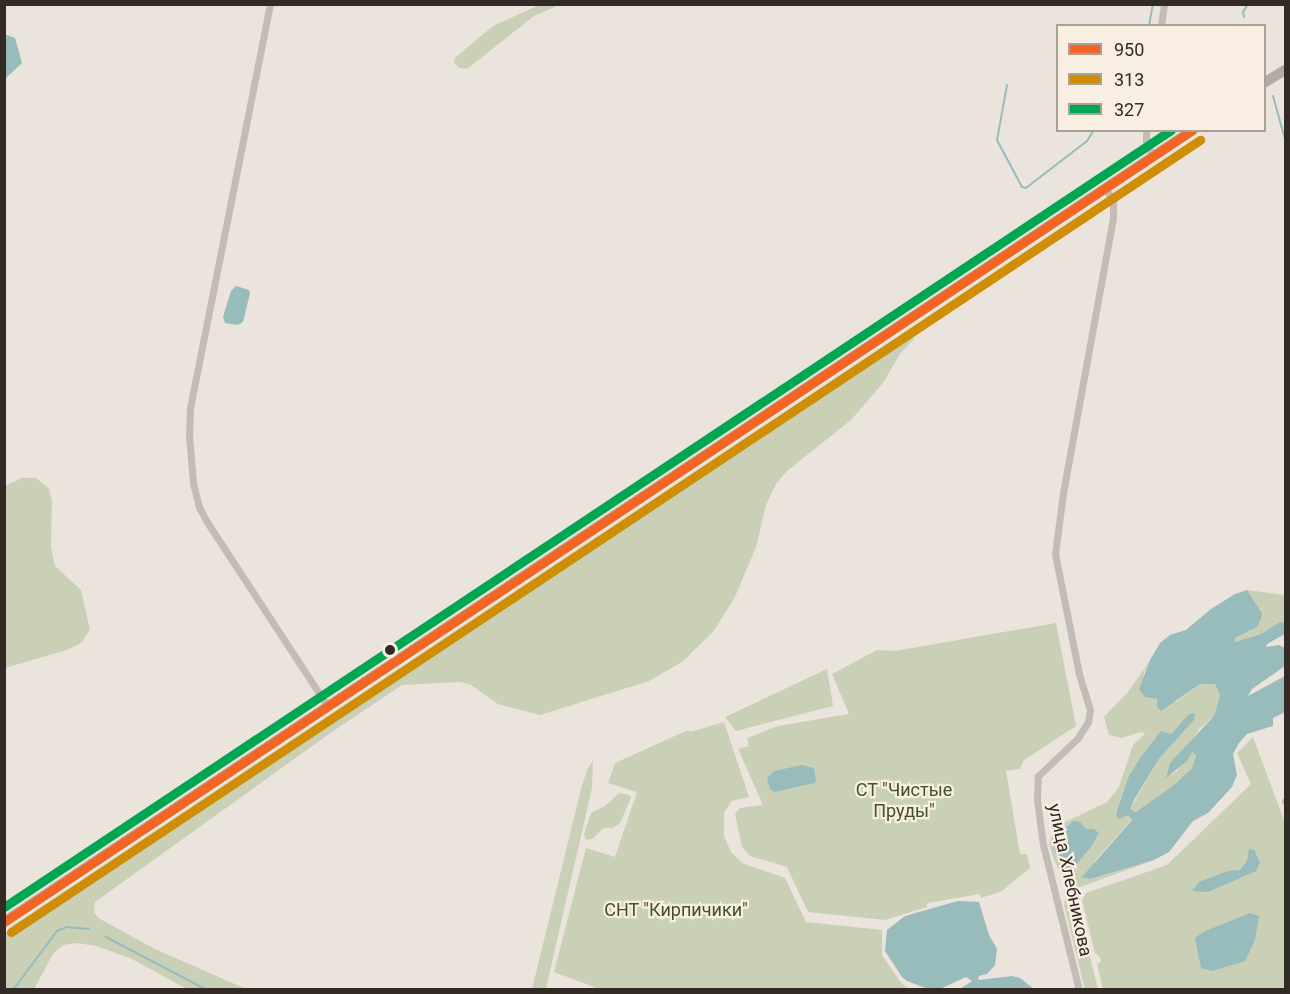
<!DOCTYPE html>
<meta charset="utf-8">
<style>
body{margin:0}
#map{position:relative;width:1290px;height:994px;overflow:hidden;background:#eae4dc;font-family:Roboto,sans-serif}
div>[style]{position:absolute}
.green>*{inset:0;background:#cad0b6}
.water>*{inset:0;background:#98bbbb}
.stream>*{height:2px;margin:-1px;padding:0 1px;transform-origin:1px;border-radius:1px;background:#98bbbb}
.minor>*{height:7px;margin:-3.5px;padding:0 3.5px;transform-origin:3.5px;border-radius:3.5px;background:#c3bcb6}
.primary>*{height:10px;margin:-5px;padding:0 5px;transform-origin:5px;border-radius:5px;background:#b2aba5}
.bus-1>*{height:9px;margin:-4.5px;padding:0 4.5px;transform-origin:4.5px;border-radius:4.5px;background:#f26522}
.bus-2>*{height:9px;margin:-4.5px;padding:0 4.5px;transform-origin:4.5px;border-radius:4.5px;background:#d08d07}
.bus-3>*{height:9px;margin:-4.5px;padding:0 4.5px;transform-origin:4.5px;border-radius:4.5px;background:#00a651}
.dots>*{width:16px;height:16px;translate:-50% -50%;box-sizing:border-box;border:3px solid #f8efe2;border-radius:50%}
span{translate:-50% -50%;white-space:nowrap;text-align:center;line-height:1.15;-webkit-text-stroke:4.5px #f8efe2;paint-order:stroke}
.park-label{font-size:18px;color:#415129}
.street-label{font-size:18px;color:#332a25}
.frame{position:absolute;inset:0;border:6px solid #332a25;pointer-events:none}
.legend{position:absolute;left:1056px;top:24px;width:210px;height:108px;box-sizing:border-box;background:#f8efe2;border:2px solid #a9a096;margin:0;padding:8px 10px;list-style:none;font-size:18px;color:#332a25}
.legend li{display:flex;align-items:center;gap:12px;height:30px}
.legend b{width:30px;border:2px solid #a9a096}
</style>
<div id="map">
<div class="green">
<i style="clip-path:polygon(539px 5px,559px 5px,534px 16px,467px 69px,459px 68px,454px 63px,455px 58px,493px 26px)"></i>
<i style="clip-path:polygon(915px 338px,900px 354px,883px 383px,851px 420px,787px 471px,776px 484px,766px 505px,756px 547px,735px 597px,713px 632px,682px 662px,649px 681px,540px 715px,498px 704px,471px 685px,460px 682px,402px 685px,329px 734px,95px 902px,94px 913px,100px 919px,155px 949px,246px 989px,187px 989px,130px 958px,96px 946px,77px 943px,63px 945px,53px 954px,34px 989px,5px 989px,5px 933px,16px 925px,901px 340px)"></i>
<i style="clip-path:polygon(22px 478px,36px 478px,49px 489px,52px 501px,51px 547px,55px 566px,81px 590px,90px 630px,81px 643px,67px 650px,5px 668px,5px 486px)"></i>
<i style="clip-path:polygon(1247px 590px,1285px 595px,1285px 624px,1280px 622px,1261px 634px,1235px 642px,1235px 638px,1257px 627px,1262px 613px)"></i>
<i style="clip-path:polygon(1056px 623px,1076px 726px,1024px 760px,1020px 769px,1006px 771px,1020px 854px,1027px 854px,1030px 868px,1002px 891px,981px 898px,980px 894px,927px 903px,927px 907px,885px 920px,808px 912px,787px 867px,750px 856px,742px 847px,735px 814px,740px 808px,763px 805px,738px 749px,749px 746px,747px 738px,778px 726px,849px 714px,832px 674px,877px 650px,895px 651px)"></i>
<i style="clip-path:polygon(1150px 660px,1144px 672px,1143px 683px,1176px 702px,1200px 684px,1215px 683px,1220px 695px,1214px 716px,1200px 728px,1167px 777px,1177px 771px,1192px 752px,1196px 756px,1192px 768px,1174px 785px,1137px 812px,1130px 809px,1159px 759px,1194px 720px,1177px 727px,1123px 799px,1116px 814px,1128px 815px,1132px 819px,1094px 862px,1122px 869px,1154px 860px,1075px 889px,1063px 877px,1054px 860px,1049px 844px,1055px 827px,1107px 802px,1119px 787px,1133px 745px,1145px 734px,1141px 732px,1121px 738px,1109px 735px,1104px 717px,1128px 692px)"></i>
<i style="clip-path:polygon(827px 669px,833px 706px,736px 731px,725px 717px)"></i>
<i style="clip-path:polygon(724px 722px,749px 797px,732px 801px,724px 813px,724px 836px,731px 852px,742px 863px,785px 878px,806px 922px,882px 930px,882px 955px,902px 984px,910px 989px,595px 990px,594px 987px,554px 972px,586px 848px,615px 857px,637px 792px,608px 783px,615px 763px,688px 730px,690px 732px)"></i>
<i style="clip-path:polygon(1253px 737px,1285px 823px,1285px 989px,1103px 989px,1097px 964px,1101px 962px,1100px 957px,1095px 953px,1082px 900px,1086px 893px,1167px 865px,1251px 784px,1237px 753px)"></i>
<i style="clip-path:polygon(593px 761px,592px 788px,547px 984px,546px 989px,532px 989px,582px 785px,588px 768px)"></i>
<i style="clip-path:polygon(619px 793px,629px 795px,631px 798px,620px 823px,613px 828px,604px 828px,592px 839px,586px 840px,584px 834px,591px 813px,605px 806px)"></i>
<i style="clip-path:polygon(1065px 900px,1072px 901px,1077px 906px,1098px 989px,1085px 989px,1064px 905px)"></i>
</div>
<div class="water">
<i style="clip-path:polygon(4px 34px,15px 38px,22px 63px,5px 79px)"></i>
<i style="clip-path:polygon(236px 286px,249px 290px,250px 293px,243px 322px,238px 325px,225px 323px,223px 317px,231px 291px)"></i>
<i style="clip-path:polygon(1247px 590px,1262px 613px,1261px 619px,1257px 627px,1235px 638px,1235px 642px,1261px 634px,1280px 622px,1286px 624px,1285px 634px,1267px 644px,1266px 647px,1279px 645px,1285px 648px,1285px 666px,1252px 689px,1248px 696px,1285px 676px,1285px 712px,1273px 718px,1273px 726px,1247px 734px,1239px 743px,1233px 754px,1237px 775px,1232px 787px,1208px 813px,1193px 821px,1169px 852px,1154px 860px,1090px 879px,1082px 877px,1132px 820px,1128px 815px,1119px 819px,1116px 814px,1129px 776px,1140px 758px,1161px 731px,1171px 734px,1189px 714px,1195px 713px,1194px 720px,1159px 759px,1134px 800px,1130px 809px,1136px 812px,1174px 785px,1192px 768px,1196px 756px,1192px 752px,1187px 761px,1166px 778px,1170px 763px,1214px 716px,1220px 695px,1215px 684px,1200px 684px,1161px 711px,1157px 707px,1157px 699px,1145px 697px,1139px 689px,1150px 660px,1160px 643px,1170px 635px,1186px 630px,1211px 609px,1235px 594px)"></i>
<i style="clip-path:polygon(802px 765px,814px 768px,816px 781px,814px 783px,775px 792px,770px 789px,767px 778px,774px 771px)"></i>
<i style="clip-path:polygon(1073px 821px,1080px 822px,1086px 829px,1094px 829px,1099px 833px,1091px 847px,1067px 875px,1054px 849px,1055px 839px)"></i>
<i style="clip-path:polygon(1249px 849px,1254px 850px,1260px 862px,1256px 871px,1208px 892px,1192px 891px,1199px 882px,1228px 871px,1240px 870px,1247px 861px)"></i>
<i style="clip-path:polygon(958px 901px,979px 902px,989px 935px,997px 949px,995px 965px,987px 974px,979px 976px,978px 980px,1012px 976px,1020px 978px,1034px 989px,960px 989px,972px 981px,966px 977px,940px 989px,928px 989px,907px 981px,902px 977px,885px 951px,887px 930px,905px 916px)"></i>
<i style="clip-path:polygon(1250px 913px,1259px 916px,1255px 940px,1245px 961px,1212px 971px,1201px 968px,1195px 938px,1203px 932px)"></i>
</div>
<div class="stream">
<i style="left:1244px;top:17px;width:5px;rotate:-101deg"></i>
<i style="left:1243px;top:12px;width:9px;rotate:-58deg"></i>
<i style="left:1149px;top:26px;width:22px;rotate:-80deg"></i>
<i style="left:1007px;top:85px;width:56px;rotate:100.3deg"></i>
<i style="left:997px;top:140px;width:53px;rotate:62deg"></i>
<i style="left:1022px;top:187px;width:4px;rotate:14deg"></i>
<i style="left:1026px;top:188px;width:77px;rotate:-37.6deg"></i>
<i style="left:1087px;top:141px;width:13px;rotate:-58deg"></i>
<i style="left:1273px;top:96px;width:49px;rotate:74.5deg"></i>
<i style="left:106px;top:937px;width:114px;rotate:27.7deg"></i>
<i style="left:13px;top:990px;width:74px;rotate:-53.3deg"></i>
<i style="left:57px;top:931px;width:11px;rotate:-22deg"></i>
<i style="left:67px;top:927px;width:22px;rotate:5deg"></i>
</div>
<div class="minor">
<i style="left:270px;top:4px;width:413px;rotate:101.2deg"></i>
<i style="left:190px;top:409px;width:26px;rotate:92deg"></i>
<i style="left:189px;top:435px;width:48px;rotate:85.2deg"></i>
<i style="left:193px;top:483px;width:25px;rotate:76deg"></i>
<i style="left:199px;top:507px;width:17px;rotate:62deg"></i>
<i style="left:207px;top:522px;width:221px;rotate:56.8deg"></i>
<i style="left:1161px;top:26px;width:22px;rotate:-82deg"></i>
<i style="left:1146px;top:130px;width:12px;rotate:90deg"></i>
<i style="left:1146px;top:142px;width:17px;rotate:65deg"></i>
<i style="left:1285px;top:801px;width:1px"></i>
<i style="left:1079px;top:990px;width:149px;rotate:-103.9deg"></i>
<i style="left:1043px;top:845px;width:45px;rotate:-97.6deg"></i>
<i style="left:1037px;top:800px;width:24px;rotate:-88deg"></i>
<i style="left:1038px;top:776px;width:54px;rotate:-43.5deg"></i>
<i style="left:1077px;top:739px;width:20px;rotate:-57deg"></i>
<i style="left:1088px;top:722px;width:12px;rotate:-81deg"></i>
<i style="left:1090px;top:710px;width:38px;rotate:-107deg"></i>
<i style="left:1079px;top:674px;width:122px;rotate:-101.3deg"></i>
<i style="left:1055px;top:554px;width:62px;rotate:-82.5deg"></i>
<i style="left:1063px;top:493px;width:280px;rotate:-79.7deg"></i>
<i style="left:1113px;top:217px;width:16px;rotate:-90deg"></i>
<i style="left:1113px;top:201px;width:14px;rotate:-120deg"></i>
</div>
<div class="primary">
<i style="left:1264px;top:83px;width:26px;rotate:-32deg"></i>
<i style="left:4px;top:922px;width:1429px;rotate:-33.67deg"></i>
</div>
<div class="bus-1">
<i style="left:4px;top:922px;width:1428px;rotate:-33.69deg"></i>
</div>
<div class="bus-2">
<i style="left:11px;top:932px;width:1429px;rotate:-33.67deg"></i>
</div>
<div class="bus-3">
<i style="left:4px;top:907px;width:1402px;rotate:-33.66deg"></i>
</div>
<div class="dots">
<i style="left:390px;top:650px;background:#332a25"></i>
</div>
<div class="park-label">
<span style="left:904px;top:801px">СТ "Чистые<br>Пруды"</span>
<span style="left:676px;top:910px">СНТ "Кирпичики"</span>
</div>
<div class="street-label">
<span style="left:1070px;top:880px;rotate:78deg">улица Хлебникова</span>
</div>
<div class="frame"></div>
<ul class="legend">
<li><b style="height:8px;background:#f26522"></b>950</li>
<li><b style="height:8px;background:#d08d07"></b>313</li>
<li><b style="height:8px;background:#00a651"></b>327</li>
</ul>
</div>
